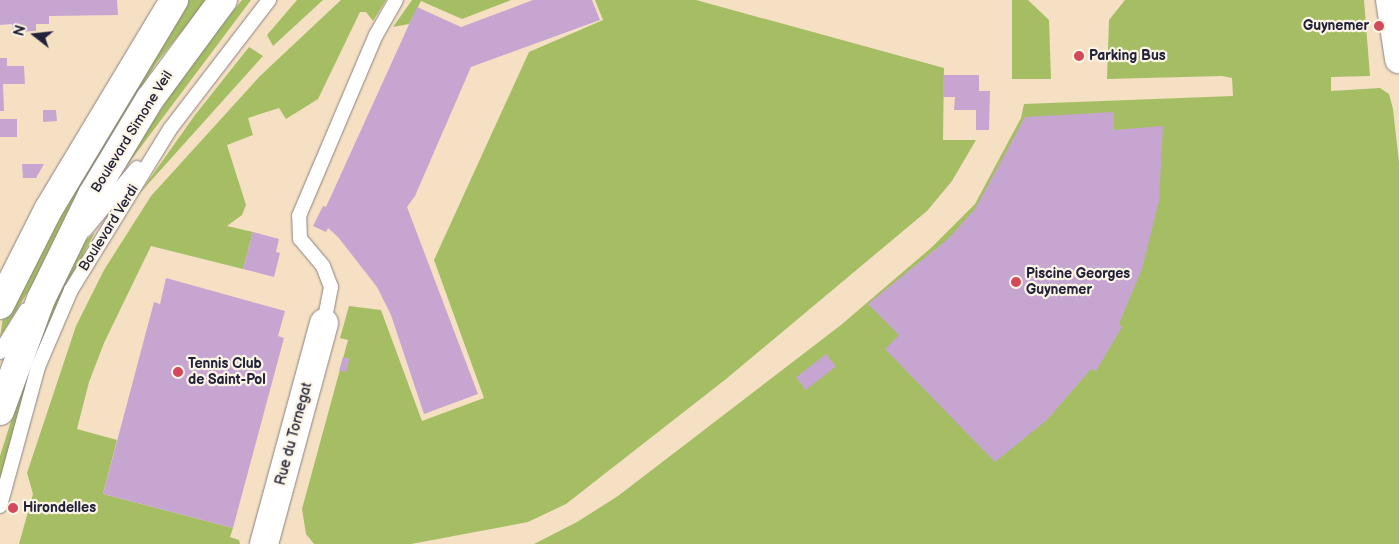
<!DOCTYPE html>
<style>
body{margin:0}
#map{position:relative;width:1399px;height:544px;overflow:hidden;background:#f5e0c4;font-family:"Balsamiq Sans",sans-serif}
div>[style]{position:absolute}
.green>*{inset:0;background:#a5be64}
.building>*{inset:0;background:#c6a6d1;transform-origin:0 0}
.roads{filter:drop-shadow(0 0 1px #8c8180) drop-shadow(0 0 1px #8c8180)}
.service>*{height:14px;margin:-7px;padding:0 7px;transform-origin:7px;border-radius:7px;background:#fff}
.minor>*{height:28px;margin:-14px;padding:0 14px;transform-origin:14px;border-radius:14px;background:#fff}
.tertiary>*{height:28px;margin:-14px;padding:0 14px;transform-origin:14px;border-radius:14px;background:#fff}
.secondary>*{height:28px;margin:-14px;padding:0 14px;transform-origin:14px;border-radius:14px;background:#fff}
.dots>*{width:14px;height:14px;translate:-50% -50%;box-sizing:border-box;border:2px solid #fcf5e5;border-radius:50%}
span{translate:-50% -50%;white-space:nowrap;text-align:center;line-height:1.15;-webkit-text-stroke:4.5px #fcf5e5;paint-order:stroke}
.poi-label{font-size:14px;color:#22223b;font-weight:700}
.right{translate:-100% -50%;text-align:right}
.left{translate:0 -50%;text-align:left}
.street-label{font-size:14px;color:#22223b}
.north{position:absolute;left:10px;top:10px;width:50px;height:50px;-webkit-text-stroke:4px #fcf5e5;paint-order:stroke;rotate:286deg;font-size:14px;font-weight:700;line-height:20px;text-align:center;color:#22223b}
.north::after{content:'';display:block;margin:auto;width:18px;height:22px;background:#22223b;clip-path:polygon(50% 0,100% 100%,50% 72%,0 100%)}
</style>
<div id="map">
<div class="green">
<i style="clip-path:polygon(189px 0,207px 0,157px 62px,113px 133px,68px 212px,36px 279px,0 337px,4px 312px)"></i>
<i style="clip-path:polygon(242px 0,251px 0,107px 192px,194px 59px)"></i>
<i style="clip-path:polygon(297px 0,323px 0,273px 46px,267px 35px)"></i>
<i style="clip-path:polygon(341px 0,386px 0,373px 21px,366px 12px,360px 12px,318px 99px,286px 119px,279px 108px,248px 118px,253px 135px,227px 145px,246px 205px,242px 215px,227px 226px,253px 232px,243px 269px,151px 246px,104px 343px,89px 382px,77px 429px,117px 440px,103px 494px,233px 528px,230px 537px,239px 540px,240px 544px,19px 544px,33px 494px,27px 473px,76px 326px,104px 270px,151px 196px,260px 76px)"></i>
<i style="clip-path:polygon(412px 0,511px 0,462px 19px,421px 1px,409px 24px,393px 27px)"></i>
<i style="clip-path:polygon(595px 0,696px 0,944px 68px,943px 140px,976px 140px,952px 181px,927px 211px,726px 379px,566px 504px,528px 522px,411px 544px,314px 544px,306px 534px,302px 509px,348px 340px,340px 338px,349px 306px,381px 310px,422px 421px,484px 398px,434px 260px,529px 52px,603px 20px)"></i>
<i style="clip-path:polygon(1012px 0,1028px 0,1049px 20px,1051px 79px,1012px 79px)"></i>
<i style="clip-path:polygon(1125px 0,1364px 0,1370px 76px,1331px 77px,1331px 91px,1380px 88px,1389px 94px,1393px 109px,1399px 162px,1399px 544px,534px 544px,577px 522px,618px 496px,841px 325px,932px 247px,975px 204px,1021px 118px,1024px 104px,1233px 96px,1232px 78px,1222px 76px,1107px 79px,1109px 20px)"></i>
<i style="clip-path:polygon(249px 47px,263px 56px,139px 194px,195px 115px)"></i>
<i style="clip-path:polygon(95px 232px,66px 288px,27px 381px,0 482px,0 456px,38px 335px,81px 245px)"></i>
</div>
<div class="building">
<i style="clip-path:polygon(0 0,117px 0,118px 15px,49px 16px,49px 24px,36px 24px,36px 31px,13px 32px,12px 24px,0 25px)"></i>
<i style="clip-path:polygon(533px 0,592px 0,600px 20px,471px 67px,415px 196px,407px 207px,478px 394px,424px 414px,391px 315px,377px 287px,338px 237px,328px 228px,326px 232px,313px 226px,323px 206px,326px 207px,417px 7px,461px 27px)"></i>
<i style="clip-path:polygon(0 58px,7px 58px,7px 66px,24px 66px,25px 84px,3px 84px,4px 111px,0 111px)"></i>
<i style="clip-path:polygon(944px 75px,979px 75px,979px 91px,990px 91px,989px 130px,976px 130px,976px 110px,954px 110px,955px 97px,943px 97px)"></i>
<i style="clip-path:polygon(43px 110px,56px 110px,57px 121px,43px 122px)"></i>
<i style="clip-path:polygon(1114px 112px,1114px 130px,1163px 126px,1159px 201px,1142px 269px,1119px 324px,1122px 327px,1096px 371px,1091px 369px,1047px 420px,995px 462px,885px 349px,899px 335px,868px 304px,948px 239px,975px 209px,1025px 117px)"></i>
<i style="left:17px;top:119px;width:18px;height:17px;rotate:90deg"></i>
<i style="clip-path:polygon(22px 164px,44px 164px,36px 178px,23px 178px)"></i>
<i style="clip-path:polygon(253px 232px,279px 239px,276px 252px,280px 253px,274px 277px,243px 269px)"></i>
<i style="clip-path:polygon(166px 278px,285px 311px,278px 336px,284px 338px,233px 528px,103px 494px,154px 302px,160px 304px)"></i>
<i style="left:826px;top:354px;width:16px;height:38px;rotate:52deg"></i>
<i style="left:343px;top:357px;width:7px;height:14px;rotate:16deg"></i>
</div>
<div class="roads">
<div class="service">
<i style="left:85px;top:230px;width:81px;rotate:-50deg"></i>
<i style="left:324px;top:323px;width:37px;rotate:-79deg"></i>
<i style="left:331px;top:287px;width:22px;rotate:-111deg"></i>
<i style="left:323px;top:266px;width:35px;rotate:-130deg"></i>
<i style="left:300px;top:239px;width:23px;rotate:-92deg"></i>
<i style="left:299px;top:216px;width:197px;rotate:-67deg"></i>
<i style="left:376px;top:35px;width:40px;rotate:-60.3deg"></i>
<i style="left:0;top:352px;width:49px;rotate:-58.2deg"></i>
<i style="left:0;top:506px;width:144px;rotate:-74.7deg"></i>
<i style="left:38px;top:367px;width:84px;rotate:-66.8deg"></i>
<i style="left:71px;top:290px;width:189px;rotate:-58.4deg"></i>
<i style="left:170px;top:129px;width:163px;rotate:-52.5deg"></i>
</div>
<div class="minor">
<i style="left:264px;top:544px;width:229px;rotate:-74.8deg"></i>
</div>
<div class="tertiary">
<i style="left:0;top:305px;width:106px;rotate:-63.2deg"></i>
<i style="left:48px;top:210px;width:245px;rotate:-59deg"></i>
<i style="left:0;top:411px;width:119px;rotate:-69.9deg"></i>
<i style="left:41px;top:299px;width:116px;rotate:-63.9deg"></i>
<i style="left:92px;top:195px;width:112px;rotate:-58.9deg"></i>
<i style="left:150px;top:99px;width:123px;rotate:-53.6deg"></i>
</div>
<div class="secondary">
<i style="left:1390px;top:0;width:60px;rotate:81.3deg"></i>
</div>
</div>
<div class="dots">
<i style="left:1379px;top:26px;background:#d1495b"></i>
<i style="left:1079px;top:56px;background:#d1495b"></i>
<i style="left:1016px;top:282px;background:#d1495b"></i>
<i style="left:178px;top:372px;background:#d1495b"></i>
<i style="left:13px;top:508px;background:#d1495b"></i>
</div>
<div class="poi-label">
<span class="right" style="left:1369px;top:26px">Guynemer</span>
<span class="left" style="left:1089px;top:56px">Parking Bus</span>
<span class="left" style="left:1026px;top:282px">Piscine Georges<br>Guynemer</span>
<span class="left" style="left:188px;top:372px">Tennis Club<br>de Saint-Pol</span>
<span class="left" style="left:23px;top:508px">Hirondelles</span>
</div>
<div class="street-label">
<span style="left:132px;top:132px;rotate:-58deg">Boulevard Simone Veil</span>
<span style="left:109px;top:228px;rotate:-58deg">Boulevard Verdi</span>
<span style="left:294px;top:434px;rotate:-75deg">Rue du Tornegat</span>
</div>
<div class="north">N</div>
</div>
